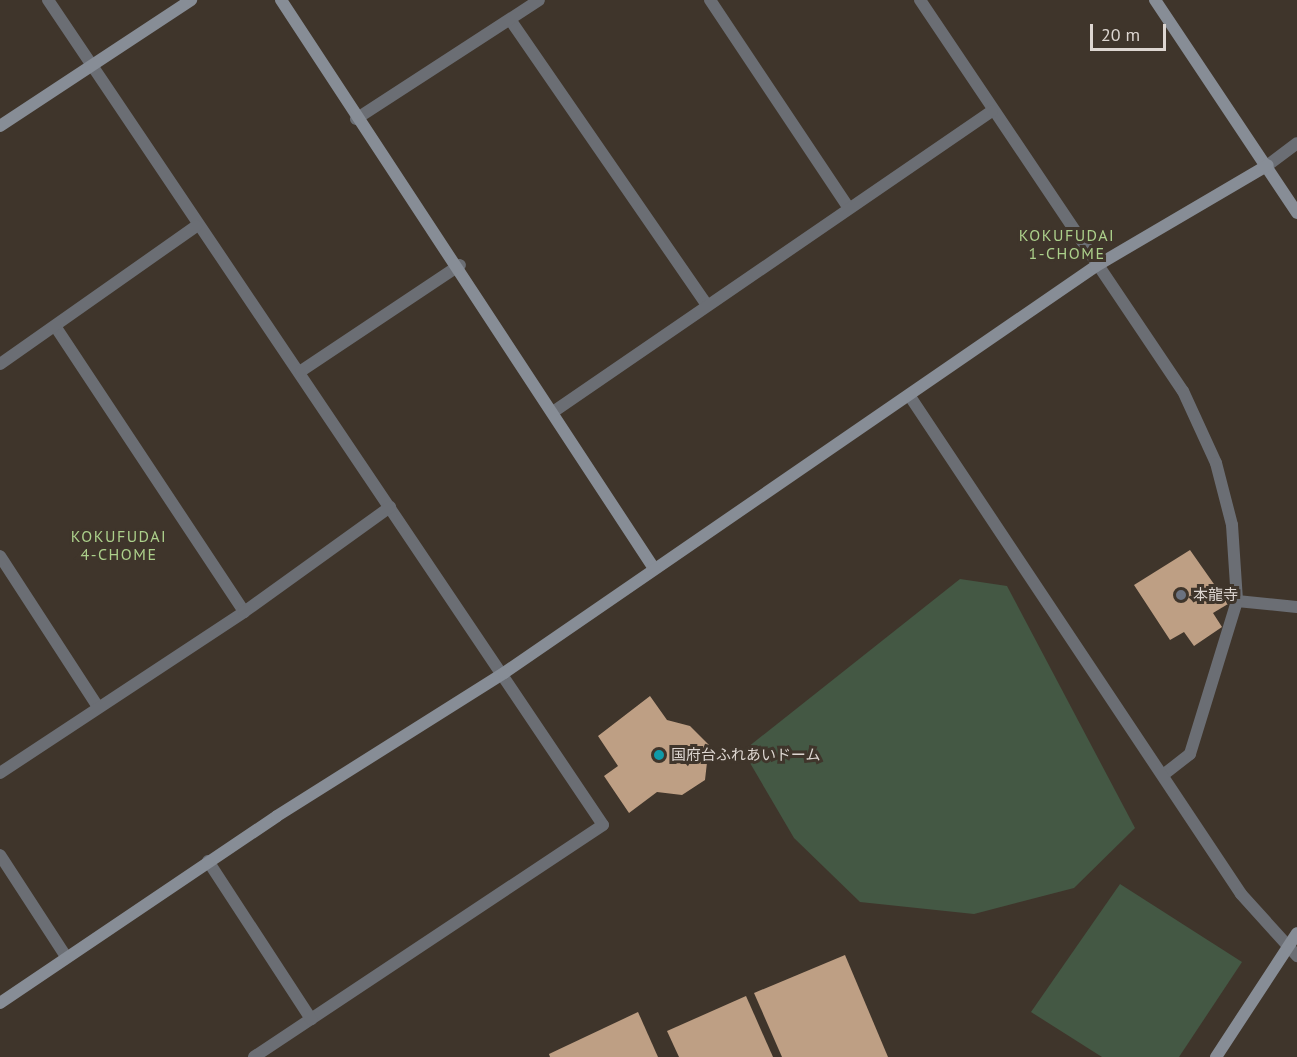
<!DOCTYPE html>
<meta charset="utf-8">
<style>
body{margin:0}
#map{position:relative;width:1297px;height:1057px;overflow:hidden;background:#3f352b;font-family:"PT Sans","Noto Sans JP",sans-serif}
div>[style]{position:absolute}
.green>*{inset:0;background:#445844}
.building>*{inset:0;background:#be9f84}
.street>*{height:12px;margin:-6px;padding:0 6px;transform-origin:6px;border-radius:6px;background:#6b6e74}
.secondary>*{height:12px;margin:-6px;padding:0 6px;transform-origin:6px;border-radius:6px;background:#878d96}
.dots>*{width:16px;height:16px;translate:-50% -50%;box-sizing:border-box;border:3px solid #3f352b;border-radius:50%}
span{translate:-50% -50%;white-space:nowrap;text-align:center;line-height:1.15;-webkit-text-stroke:6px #3f352b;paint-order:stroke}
.poi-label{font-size:15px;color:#ddd6d1}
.left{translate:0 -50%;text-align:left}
.neighbourhood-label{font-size:16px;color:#acd08b;letter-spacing:1.5px}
.scale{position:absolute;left:1090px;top:24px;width:76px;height:27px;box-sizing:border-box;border:3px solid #ddd6d1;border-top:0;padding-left:8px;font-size:18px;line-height:21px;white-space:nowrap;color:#ddd6d1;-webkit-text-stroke:4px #3f352b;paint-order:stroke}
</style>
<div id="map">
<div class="green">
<i style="clip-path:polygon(960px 579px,1007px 586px,1135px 828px,1074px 888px,974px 914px,860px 902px,794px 838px,743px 751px)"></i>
<i style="clip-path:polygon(1120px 884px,1242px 962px,1179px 1057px,1102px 1057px,1031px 1012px)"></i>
</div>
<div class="building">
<i style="clip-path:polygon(1190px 550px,1228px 604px,1213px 613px,1222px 627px,1194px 646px,1184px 632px,1170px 640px,1134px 585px)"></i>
<i style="clip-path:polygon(650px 696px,667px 720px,690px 726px,709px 745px,705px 780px,682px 795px,657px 792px,629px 813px,604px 776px,618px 766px,598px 736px)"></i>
<i style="clip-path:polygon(845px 955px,888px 1057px,782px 1057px,754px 993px)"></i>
<i style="clip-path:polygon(746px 996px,773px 1057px,679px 1057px,667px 1031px)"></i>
<i style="clip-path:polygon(638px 1012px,658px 1057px,550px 1057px,549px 1054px)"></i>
</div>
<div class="street">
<i style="left:48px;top:0;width:994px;rotate:56.07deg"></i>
<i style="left:603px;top:825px;width:419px;rotate:146.4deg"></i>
<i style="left:710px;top:0;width:249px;rotate:56.3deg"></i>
<i style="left:920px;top:0;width:471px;rotate:56.1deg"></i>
<i style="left:1183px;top:391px;width:79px;rotate:65.4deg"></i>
<i style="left:1216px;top:463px;width:64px;rotate:75.5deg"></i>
<i style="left:1232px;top:525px;width:76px;rotate:86.2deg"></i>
<i style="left:1237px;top:601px;width:160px;rotate:107.1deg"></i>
<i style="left:1190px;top:754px;width:33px;rotate:142deg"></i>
<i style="left:511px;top:21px;width:345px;rotate:55.4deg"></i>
<i style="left:356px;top:119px;width:218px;rotate:-33deg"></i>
<i style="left:1268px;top:165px;width:36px;rotate:-37deg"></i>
<i style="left:55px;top:326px;width:343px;rotate:56.5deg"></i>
<i style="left:0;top:364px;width:240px;rotate:-35.1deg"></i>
<i style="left:301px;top:371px;width:191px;rotate:-33.7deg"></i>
<i style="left:909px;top:395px;width:599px;rotate:56.36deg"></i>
<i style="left:1241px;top:894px;width:84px;rotate:47.9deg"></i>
<i style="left:553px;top:412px;width:532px;rotate:-34.44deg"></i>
<i style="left:0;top:556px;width:180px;rotate:57deg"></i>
<i style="left:1237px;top:601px;width:60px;rotate:5.7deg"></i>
<i style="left:0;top:773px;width:292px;rotate:-33.4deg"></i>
<i style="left:244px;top:612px;width:180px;rotate:-35.7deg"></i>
<i style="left:0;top:855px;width:119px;rotate:57deg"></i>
<i style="left:208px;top:861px;width:189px;rotate:56.9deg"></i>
</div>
<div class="secondary">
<i style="left:281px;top:0;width:678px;rotate:56.73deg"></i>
<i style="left:1155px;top:0;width:256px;rotate:56.3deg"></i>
<i style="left:0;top:126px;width:229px;rotate:-33.4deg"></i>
<i style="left:0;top:1003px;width:334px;rotate:-34deg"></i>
<i style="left:277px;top:816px;width:268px;rotate:-32.2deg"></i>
<i style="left:504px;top:673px;width:718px;rotate:-34.51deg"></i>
<i style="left:1096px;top:266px;width:199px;rotate:-30.4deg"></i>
<i style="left:1216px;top:1057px;width:148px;rotate:-56.8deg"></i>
</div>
<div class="dots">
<i style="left:1181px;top:595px;background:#6b7280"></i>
<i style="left:659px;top:755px;background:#0f9aa8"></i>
</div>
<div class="poi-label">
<span class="left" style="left:1193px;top:595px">本龍寺</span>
<span class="left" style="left:671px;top:755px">国府台ふれあいドーム</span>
</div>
<div class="neighbourhood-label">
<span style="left:1067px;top:244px">KOKUFUDAI<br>1-CHOME</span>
<span style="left:119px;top:545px">KOKUFUDAI<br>4-CHOME</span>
</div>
<div class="scale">20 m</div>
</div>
